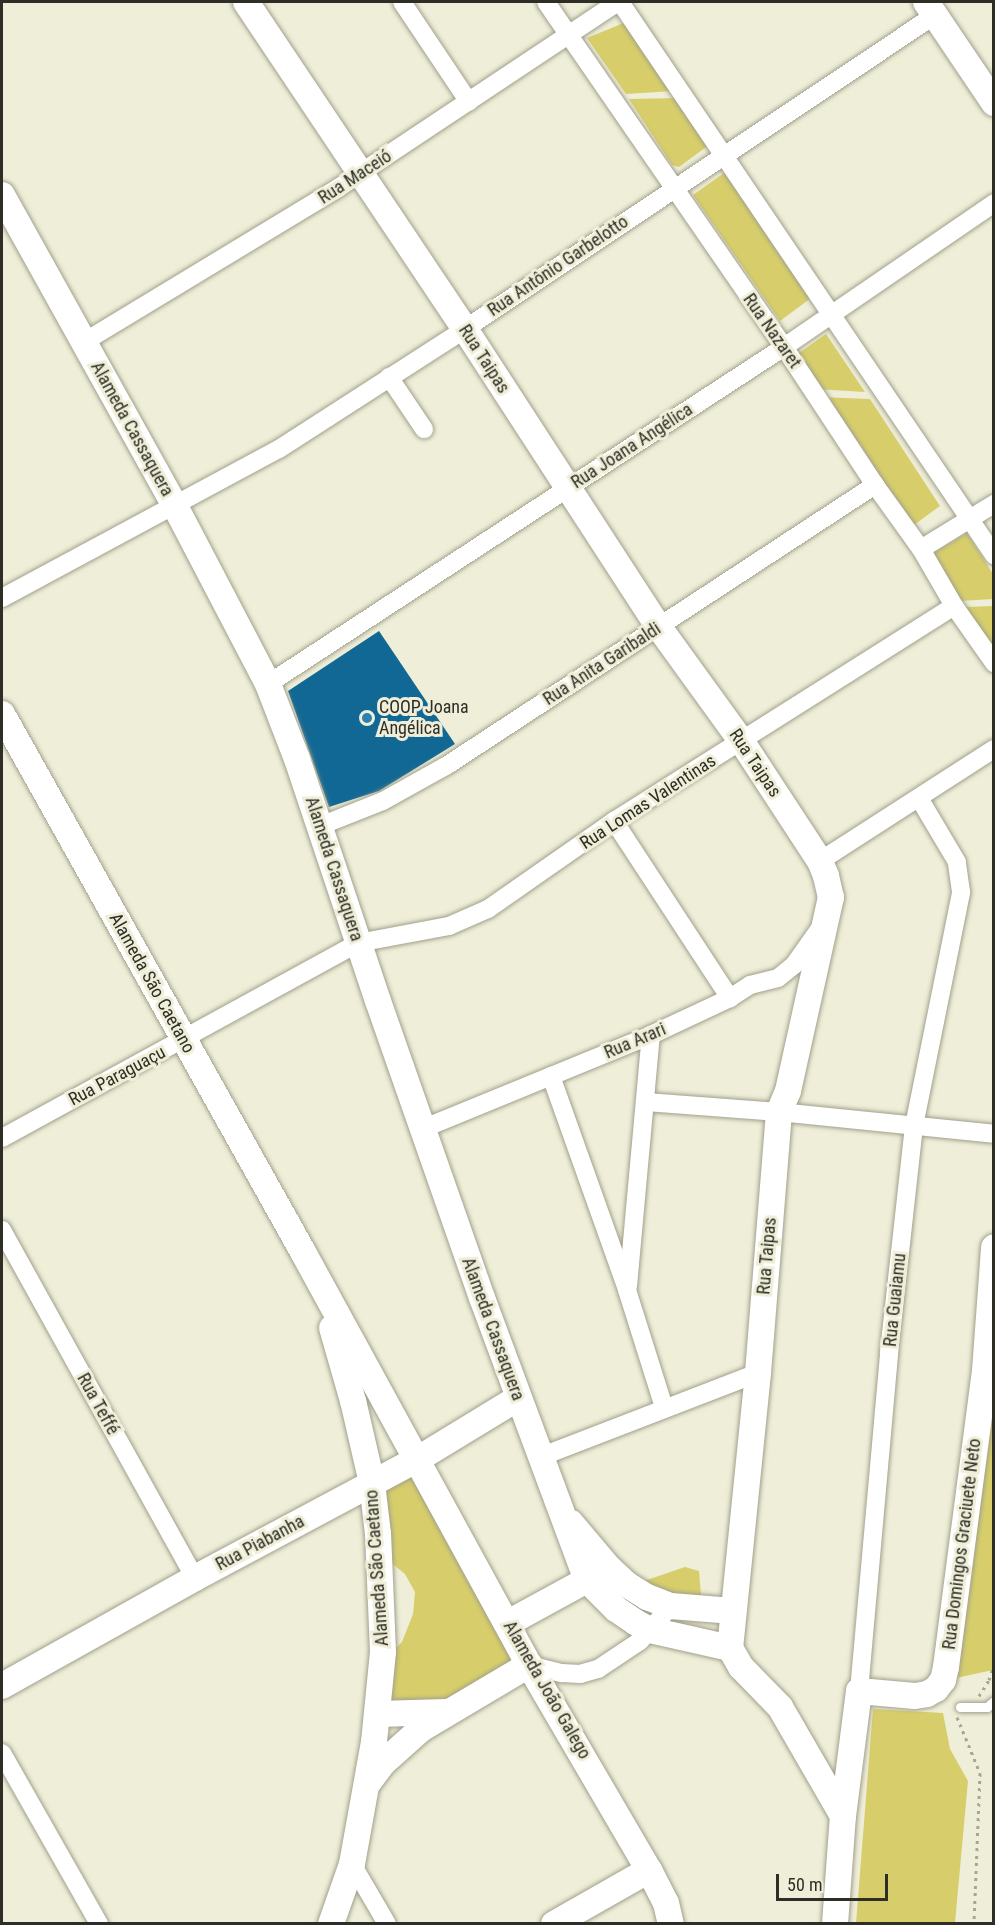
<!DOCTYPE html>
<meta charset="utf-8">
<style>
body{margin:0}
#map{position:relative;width:995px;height:1925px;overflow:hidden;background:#efeed8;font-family:"Roboto Condensed",sans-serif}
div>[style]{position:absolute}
.green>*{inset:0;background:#d7ce6b}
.building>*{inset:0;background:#126894}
.path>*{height:3px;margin-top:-1.5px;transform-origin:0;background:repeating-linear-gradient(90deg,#a7a695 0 3px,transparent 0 7.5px)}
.roads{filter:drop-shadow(0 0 2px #a1a08c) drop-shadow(0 0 2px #a1a08c)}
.lane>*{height:9px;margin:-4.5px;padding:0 4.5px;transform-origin:4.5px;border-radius:4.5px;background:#fff}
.street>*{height:18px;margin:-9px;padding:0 9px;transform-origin:9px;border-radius:9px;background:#fff}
.secondary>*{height:26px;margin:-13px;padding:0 13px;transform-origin:13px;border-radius:13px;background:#fff}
.dots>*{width:16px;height:16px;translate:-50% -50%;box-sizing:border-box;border:3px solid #efeed8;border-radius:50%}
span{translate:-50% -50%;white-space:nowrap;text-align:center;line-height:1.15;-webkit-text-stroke:6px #efeed8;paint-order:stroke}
.street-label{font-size:18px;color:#2f2e26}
.poi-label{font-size:18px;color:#2f2e26}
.left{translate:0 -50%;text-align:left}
.frame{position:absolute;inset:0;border:3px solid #2f2e26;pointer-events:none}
.scale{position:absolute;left:776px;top:1874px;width:112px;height:27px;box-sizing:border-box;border:3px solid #2f2e26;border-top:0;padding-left:8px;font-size:18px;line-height:21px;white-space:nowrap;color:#2f2e26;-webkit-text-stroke:4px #efeed8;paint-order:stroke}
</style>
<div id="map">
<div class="green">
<i style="clip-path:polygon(626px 22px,673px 91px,626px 94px,587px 38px)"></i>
<i style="clip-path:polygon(677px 98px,709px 145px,679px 167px,672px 165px,629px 99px)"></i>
<i style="clip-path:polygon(724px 173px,727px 173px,811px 298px,780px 321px,693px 195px)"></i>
<i style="clip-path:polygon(826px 334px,865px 392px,814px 389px,792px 358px)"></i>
<i style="clip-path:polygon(819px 397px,870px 399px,940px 506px,907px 530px)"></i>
<i style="clip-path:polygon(967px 533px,993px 574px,993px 599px,960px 601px,932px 554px)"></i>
<i style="clip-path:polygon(993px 606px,993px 651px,966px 607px)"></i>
<i style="clip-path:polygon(993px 1335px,993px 1670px,956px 1678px)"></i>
<i style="clip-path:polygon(416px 1465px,521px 1664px,449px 1707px,382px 1710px,385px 1659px,402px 1642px,413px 1614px,415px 1592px,405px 1574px,384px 1557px,377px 1485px)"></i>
<i style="clip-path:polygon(685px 1567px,699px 1571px,701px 1595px,671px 1602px,641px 1582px)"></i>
<i style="clip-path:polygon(873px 1709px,943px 1713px,950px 1749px,968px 1781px,955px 1923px,856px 1923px)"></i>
</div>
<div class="building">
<i style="clip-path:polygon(379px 631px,455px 744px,379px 791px,329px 807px,288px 691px)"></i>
</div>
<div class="path">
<i style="left:979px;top:1696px;width:19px;rotate:-58deg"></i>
<i style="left:989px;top:1680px;width:16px;rotate:-72deg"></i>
<i style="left:957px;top:1717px;width:61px;rotate:67.7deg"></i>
<i style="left:980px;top:1773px;width:151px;rotate:92.3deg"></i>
</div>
<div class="roads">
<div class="lane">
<i style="left:960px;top:1707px;width:27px"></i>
<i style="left:987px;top:1707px;width:9px;rotate:-41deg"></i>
</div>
<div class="street">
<i style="left:402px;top:2px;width:120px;rotate:56.2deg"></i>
<i style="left:546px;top:2px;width:419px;rotate:55.4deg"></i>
<i style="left:784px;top:347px;width:165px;rotate:56.6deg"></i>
<i style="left:875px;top:485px;width:79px;rotate:54.3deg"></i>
<i style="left:921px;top:549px;width:66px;rotate:59.9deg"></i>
<i style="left:954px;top:606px;width:70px;rotate:54.9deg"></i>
<i style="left:620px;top:2px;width:668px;rotate:55.93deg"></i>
<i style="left:84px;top:342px;width:297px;rotate:-31.2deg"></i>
<i style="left:338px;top:188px;width:336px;rotate:-33.6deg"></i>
<i style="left:389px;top:377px;width:63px;rotate:56.1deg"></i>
<i style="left:921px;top:549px;width:86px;rotate:-31.7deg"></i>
<i style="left:2px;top:598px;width:315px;rotate:-28.3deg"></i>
<i style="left:279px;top:449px;width:221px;rotate:-32.8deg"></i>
<i style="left:465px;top:329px;width:565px;rotate:-33.75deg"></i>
<i style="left:268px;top:684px;width:616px;rotate:-33.15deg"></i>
<i style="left:784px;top:347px;width:255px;rotate:-34.4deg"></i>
<i style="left:614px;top:821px;width:212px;rotate:56.8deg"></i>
<i style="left:320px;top:826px;width:68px;rotate:-21.6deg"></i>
<i style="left:383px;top:801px;width:72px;rotate:-29.1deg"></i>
<i style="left:446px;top:766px;width:513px;rotate:-33.23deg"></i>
<i style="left:820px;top:861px;width:207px;rotate:-32.8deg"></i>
<i style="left:551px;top:1076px;width:227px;rotate:70.4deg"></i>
<i style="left:627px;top:1290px;width:123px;rotate:72.5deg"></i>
<i style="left:646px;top:1102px;width:133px;rotate:4.3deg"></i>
<i style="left:779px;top:1112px;width:216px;rotate:5.8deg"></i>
<i style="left:422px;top:1129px;width:248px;rotate:-22.3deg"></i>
<i style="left:651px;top:1035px;width:87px;rotate:-25.1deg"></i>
<i style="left:730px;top:998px;width:24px;rotate:-33deg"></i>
<i style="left:750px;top:985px;width:29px;rotate:-14deg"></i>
<i style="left:778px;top:978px;width:21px;rotate:-39deg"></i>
<i style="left:794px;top:965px;width:42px;rotate:-54.8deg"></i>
<i style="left:2px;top:1138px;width:406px;rotate:-28.7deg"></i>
<i style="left:358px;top:943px;width:93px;rotate:-10.6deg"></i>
<i style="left:449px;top:926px;width:43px;rotate:-23.6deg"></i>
<i style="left:488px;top:909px;width:154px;rotate:-34.9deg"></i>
<i style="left:614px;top:821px;width:402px;rotate:-32.3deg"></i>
<i style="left:2px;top:1230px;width:398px;rotate:61deg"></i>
<i style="left:628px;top:1286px;width:252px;rotate:-84.8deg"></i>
<i style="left:540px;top:1457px;width:234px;rotate:-21.1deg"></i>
<i style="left:529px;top:1665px;width:34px;rotate:14deg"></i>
<i style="left:562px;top:1673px;width:18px;rotate:3deg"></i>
<i style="left:580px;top:1674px;width:19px;rotate:-16deg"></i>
<i style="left:598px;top:1669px;width:50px;rotate:-33.7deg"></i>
<i style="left:640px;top:1641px;width:47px;rotate:-48.5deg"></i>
<i style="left:859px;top:1691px;width:340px;rotate:-84.9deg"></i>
<i style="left:889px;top:1352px;width:227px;rotate:-83.7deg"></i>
<i style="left:914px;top:1126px;width:239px;rotate:-78.6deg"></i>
<i style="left:961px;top:892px;width:30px;rotate:-98deg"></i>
<i style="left:957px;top:862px;width:74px;rotate:-120.7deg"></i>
<i style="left:2px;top:1753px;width:197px;rotate:60.4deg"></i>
<i style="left:352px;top:1864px;width:69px;rotate:59.7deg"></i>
</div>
<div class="secondary">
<i style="left:246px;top:2px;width:394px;rotate:56.2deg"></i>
<i style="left:465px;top:329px;width:354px;rotate:57deg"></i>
<i style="left:658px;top:626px;width:143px;rotate:54.1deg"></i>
<i style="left:742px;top:742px;width:142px;rotate:56.8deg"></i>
<i style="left:820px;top:861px;width:16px;rotate:68deg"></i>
<i style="left:826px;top:876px;width:22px;rotate:77deg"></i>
<i style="left:831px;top:897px;width:199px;rotate:102.5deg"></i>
<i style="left:788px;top:1091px;width:23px;rotate:113deg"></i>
<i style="left:779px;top:1112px;width:262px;rotate:94.6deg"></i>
<i style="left:758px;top:1373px;width:276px;rotate:95.8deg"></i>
<i style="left:730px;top:1648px;width:22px;rotate:60deg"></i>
<i style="left:741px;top:1667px;width:56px;rotate:45.7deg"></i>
<i style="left:780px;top:1707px;width:126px;rotate:60deg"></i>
<i style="left:926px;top:2px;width:122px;rotate:56deg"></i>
<i style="left:2px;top:195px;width:356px;rotate:60.9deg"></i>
<i style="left:175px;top:506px;width:201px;rotate:62.4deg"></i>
<i style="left:268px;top:684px;width:80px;rotate:68.9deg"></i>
<i style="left:297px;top:759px;width:255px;rotate:71.5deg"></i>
<i style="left:378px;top:1001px;width:315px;rotate:70.7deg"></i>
<i style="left:482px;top:1298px;width:301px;rotate:69.6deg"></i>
<i style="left:587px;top:1580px;width:41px;rotate:45deg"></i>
<i style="left:616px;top:1609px;width:23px;rotate:34deg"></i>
<i style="left:635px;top:1622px;width:17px;rotate:28deg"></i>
<i style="left:650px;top:1630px;width:82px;rotate:12.7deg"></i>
<i style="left:2px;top:714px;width:616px;rotate:60.77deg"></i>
<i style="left:303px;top:1252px;width:471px;rotate:61.3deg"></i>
<i style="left:529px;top:1665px;width:238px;rotate:59.7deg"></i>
<i style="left:649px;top:1870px;width:37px;rotate:63deg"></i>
<i style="left:666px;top:1903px;width:22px;rotate:77deg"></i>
<i style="left:571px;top:1523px;width:57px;rotate:49.9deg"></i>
<i style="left:608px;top:1567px;width:25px;rotate:43deg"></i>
<i style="left:626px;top:1584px;width:25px;rotate:32deg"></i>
<i style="left:647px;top:1597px;width:26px;rotate:21deg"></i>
<i style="left:671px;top:1606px;width:62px;rotate:4.6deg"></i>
<i style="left:508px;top:1623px;width:90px;rotate:-28.6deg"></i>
<i style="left:2px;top:1686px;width:221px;rotate:-29.2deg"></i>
<i style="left:195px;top:1578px;width:253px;rotate:-28.1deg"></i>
<i style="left:418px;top:1459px;width:117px;rotate:-31.4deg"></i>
<i style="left:377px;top:1714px;width:70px;rotate:-1.6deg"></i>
<i style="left:368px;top:1783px;width:25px;rotate:-53deg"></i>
<i style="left:383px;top:1763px;width:51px;rotate:-41.8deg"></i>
<i style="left:421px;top:1729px;width:126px;rotate:-30.7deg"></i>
<i style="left:331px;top:1924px;width:64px;rotate:-70.7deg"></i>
<i style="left:352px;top:1864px;width:124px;rotate:-79.8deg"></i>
<i style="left:374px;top:1742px;width:90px;rotate:-84.3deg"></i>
<i style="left:383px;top:1652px;width:118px;rotate:-92.4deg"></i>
<i style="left:378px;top:1534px;width:51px;rotate:-96.7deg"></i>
<i style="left:372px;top:1483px;width:84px;rotate:-103deg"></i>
<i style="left:353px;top:1401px;width:76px;rotate:-106deg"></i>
<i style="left:554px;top:1924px;width:109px;rotate:-29.6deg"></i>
<i style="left:835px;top:1924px;width:108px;rotate:-85.8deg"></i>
<i style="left:843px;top:1816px;width:126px;rotate:-82.7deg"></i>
<i style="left:859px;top:1691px;width:56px;rotate:5.1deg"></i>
<i style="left:915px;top:1696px;width:12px;rotate:-9deg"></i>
<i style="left:927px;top:1694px;width:10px;rotate:-29deg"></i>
<i style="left:936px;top:1689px;width:11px;rotate:-52deg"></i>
<i style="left:943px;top:1680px;width:13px;rotate:-77deg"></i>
<i style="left:946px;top:1667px;width:299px;rotate:-82.5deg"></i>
<i style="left:985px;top:1371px;width:124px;rotate:-85.8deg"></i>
</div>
</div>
<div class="dots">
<i style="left:367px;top:718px;background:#2c81b0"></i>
</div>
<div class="street-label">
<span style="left:355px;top:177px;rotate:-33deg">Rua Maceió</span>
<span style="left:558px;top:266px;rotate:-34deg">Rua Antônio Garbelotto</span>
<span style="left:772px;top:331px;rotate:55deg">Rua Nazaret</span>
<span style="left:484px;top:359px;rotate:57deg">Rua Taipas</span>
<span style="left:132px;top:429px;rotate:61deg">Alameda Cassaquera</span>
<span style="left:632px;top:446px;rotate:-33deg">Rua Joana Angélica</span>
<span style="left:602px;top:664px;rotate:-33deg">Rua Anita Garibaldi</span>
<span style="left:755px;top:763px;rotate:56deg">Rua Taipas</span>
<span style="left:648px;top:802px;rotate:-33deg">Rua Lomas Valentinas</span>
<span style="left:334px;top:869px;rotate:72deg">Alameda Cassaquera</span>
<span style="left:152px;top:983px;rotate:61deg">Alameda São Caetano</span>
<span style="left:635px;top:1041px;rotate:-23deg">Rua Arari</span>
<span style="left:117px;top:1076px;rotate:-28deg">Rua Paraguaçu</span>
<span style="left:767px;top:1256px;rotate:-85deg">Rua Taipas</span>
<span style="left:895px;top:1300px;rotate:-84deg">Rua Guaiamu</span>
<span style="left:493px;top:1329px;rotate:70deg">Alameda Cassaquera</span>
<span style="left:98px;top:1404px;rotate:61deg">Rua Teffé</span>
<span style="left:260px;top:1543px;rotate:-28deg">Rua Piabanha</span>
<span style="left:962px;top:1544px;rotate:-83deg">Rua Domingos Graciuete Neto</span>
<span style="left:377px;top:1568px;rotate:-94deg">Alameda São Caetano</span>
<span style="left:547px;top:1690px;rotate:60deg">Alameda João Galego</span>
</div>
<div class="poi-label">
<span class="left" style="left:379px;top:718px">COOP Joana<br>Angélica</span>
</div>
<div class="frame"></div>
<div class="scale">50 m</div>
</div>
